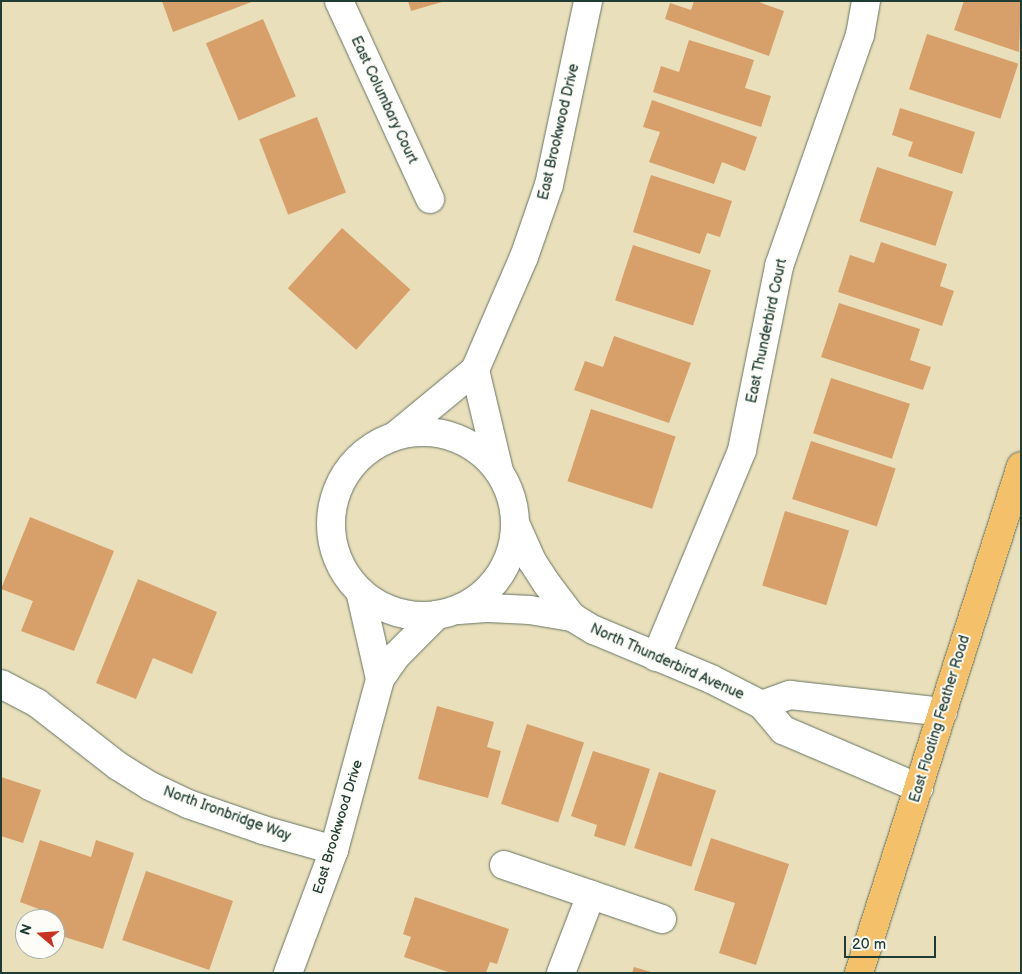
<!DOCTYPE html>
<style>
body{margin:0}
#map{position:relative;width:1022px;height:974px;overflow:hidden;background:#e9dfbb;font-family:"Balsamiq Sans",sans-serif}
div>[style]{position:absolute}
.building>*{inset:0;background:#d7a06b;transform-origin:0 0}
.roads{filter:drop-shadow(0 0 1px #667663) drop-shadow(0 0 1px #667663)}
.minor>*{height:28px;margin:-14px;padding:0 14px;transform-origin:14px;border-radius:14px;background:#fff}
.minor>.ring{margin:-14px;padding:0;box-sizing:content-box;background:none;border:28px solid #fff;border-radius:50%}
.major>*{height:28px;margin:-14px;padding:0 14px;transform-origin:14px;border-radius:14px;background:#f4c16a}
span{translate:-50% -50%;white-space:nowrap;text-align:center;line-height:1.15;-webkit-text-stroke:4px #fdfcf7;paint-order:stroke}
.street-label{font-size:14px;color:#1f3d34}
.frame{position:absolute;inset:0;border:2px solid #1f3d34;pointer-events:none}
.north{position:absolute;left:15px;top:909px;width:50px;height:50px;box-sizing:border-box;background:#fdfcf7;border:1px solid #a4b0a9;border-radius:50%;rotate:288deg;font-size:14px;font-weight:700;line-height:20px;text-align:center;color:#1f3d34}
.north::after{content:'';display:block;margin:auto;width:18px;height:22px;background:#c8321e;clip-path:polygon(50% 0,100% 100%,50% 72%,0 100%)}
.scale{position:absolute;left:844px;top:936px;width:92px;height:22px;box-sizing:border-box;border:2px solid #1f3d34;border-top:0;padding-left:6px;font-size:15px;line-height:18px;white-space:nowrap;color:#1f3d34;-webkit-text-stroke:4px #fdfcf7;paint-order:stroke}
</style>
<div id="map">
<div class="building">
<i style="clip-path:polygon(162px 1px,254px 1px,173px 32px)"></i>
<i style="clip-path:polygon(408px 1px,441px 1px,442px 2px,411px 11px)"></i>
<i style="clip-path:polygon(694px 1px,756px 1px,784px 11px,769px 56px,665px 19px,670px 3px,691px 10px)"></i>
<i style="clip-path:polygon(964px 1px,1021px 1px,1019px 52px,954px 30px)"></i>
<i style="left:263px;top:19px;width:84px;height:62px;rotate:67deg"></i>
<i style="left:927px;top:34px;width:96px;height:58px;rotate:18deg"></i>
<i style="clip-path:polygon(689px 40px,754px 60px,745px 88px,771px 96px,761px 127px,653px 92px,661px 66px,679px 72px)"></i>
<i style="clip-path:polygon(652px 100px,757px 137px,745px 171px,722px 162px,714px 184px,649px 162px,660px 132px,643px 127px)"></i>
<i style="clip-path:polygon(900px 108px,975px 132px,962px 174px,908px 156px,913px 142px,892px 135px)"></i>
<i style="left:317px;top:117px;width:81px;height:62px;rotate:69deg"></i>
<i style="left:877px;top:167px;width:80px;height:57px;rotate:18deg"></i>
<i style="clip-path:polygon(651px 175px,732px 201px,720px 237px,707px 233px,700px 254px,633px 232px)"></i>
<i style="left:342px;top:228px;width:92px;height:81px;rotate:42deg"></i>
<i style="clip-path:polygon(881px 242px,947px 264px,940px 286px,954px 291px,942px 326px,838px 292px,850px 255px,874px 263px)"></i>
<i style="left:633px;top:245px;width:82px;height:58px;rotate:18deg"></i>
<i style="clip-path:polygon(839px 303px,920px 329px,910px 360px,931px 367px,923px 390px,821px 357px)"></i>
<i style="clip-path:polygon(614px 336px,691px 363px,669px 423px,574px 390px,585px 361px,603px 367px)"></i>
<i style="left:831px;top:378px;width:83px;height:58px;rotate:18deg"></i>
<i style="left:591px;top:409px;width:89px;height:76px;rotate:18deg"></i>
<i style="left:811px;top:441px;width:89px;height:61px;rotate:18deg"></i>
<i style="left:785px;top:511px;width:67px;height:78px;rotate:17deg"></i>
<i style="clip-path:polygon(30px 517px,114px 551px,74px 651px,21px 631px,33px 601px,1px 589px)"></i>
<i style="clip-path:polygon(138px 579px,217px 612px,192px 674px,153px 658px,136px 699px,96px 683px)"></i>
<i style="clip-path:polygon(437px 706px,494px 722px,487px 747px,501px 751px,488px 798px,418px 779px)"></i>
<i style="left:527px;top:724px;width:60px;height:84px;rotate:18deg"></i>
<i style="clip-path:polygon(593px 751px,650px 769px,625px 846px,594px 836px,597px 825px,571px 816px)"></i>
<i style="left:659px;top:772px;width:60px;height:80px;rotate:18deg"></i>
<i style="clip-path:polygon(1px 777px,41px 790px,23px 843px,1px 836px)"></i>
<i style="clip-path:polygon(711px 838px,789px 864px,756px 965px,719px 953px,735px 903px,694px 890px)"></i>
<i style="clip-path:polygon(40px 840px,91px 857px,96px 840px,134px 853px,103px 949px,55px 934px,55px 919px,44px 919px,47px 912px,20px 902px)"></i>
<i style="left:146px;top:871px;width:92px;height:73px;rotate:19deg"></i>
<i style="clip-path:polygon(415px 897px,509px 929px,497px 964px,490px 962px,486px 973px,451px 973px,404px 957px,411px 937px,403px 934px)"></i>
<i style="clip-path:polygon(634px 967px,651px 972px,651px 973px,632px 973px)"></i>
</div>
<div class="roads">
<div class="minor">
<i style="left:339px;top:1px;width:218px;rotate:65.3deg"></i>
<i style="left:475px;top:370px;width:104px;rotate:76.6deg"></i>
<i class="ring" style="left:331px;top:432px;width:156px;height:156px"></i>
<i style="left:395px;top:436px;width:104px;rotate:-39.5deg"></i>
<i style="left:475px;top:370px;width:123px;rotate:-66.6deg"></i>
<i style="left:524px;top:257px;width:76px;rotate:-70.9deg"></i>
<i style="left:549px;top:185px;width:188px;rotate:-78deg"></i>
<i style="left:515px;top:523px;width:42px;rotate:65.9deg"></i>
<i style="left:532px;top:561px;width:27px;rotate:57deg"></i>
<i style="left:547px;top:584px;width:41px;rotate:52.9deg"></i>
<i style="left:572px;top:617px;width:26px;rotate:31deg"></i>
<i style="left:594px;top:630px;width:127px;rotate:22.7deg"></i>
<i style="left:711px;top:679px;width:57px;rotate:27deg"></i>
<i style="left:762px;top:705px;width:33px;rotate:50deg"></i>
<i style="left:783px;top:730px;width:148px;rotate:23.1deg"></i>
<i style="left:360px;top:591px;width:90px;rotate:77.2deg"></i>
<i style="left:459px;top:610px;width:30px;rotate:-4deg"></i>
<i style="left:489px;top:608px;width:41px;rotate:2.8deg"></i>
<i style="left:530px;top:610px;width:43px;rotate:9.5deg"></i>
<i style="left:656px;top:657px;width:224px;rotate:-67.4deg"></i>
<i style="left:742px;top:450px;width:188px;rotate:-78.6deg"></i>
<i style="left:779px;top:266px;width:245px;rotate:-70.7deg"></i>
<i style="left:860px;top:35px;width:35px;rotate:-80deg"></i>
<i style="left:1px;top:684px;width:41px;rotate:27.8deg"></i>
<i style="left:37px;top:703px;width:103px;rotate:37.9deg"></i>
<i style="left:118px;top:766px;width:38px;rotate:32deg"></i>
<i style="left:150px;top:786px;width:42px;rotate:25.3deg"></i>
<i style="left:188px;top:804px;width:79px;rotate:19.1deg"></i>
<i style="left:263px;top:830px;width:74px;rotate:15.7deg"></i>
<i style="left:762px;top:705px;width:30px;rotate:-20deg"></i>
<i style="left:790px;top:695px;width:154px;rotate:6.3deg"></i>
<i style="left:504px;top:865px;width:167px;rotate:18.9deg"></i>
<i style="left:288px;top:973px;width:131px;rotate:-69.5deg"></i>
<i style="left:334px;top:850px;width:177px;rotate:-74.9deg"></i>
<i style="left:380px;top:679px;width:29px;rotate:-55deg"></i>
<i style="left:397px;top:655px;width:57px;rotate:-45deg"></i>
<i style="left:561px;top:973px;width:84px;rotate:-69deg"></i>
</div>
<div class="major">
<i style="left:859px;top:973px;width:532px;rotate:-72.28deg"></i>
</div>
</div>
<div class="street-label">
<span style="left:384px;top:100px;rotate:65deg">East Columbary Court</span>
<span style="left:559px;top:132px;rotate:-77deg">East Brookwood Drive</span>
<span style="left:767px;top:331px;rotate:-78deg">East Thunderbird Court</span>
<span style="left:667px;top:662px;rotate:24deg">North Thunderbird Avenue</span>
<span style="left:940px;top:719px;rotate:-73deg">East Floating Feather Road</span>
<span style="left:227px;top:814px;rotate:20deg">North Ironbridge Way</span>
<span style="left:338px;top:827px;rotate:-73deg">East Brookwood Drive</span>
</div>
<div class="frame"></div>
<div class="north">N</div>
<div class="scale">20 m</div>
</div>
